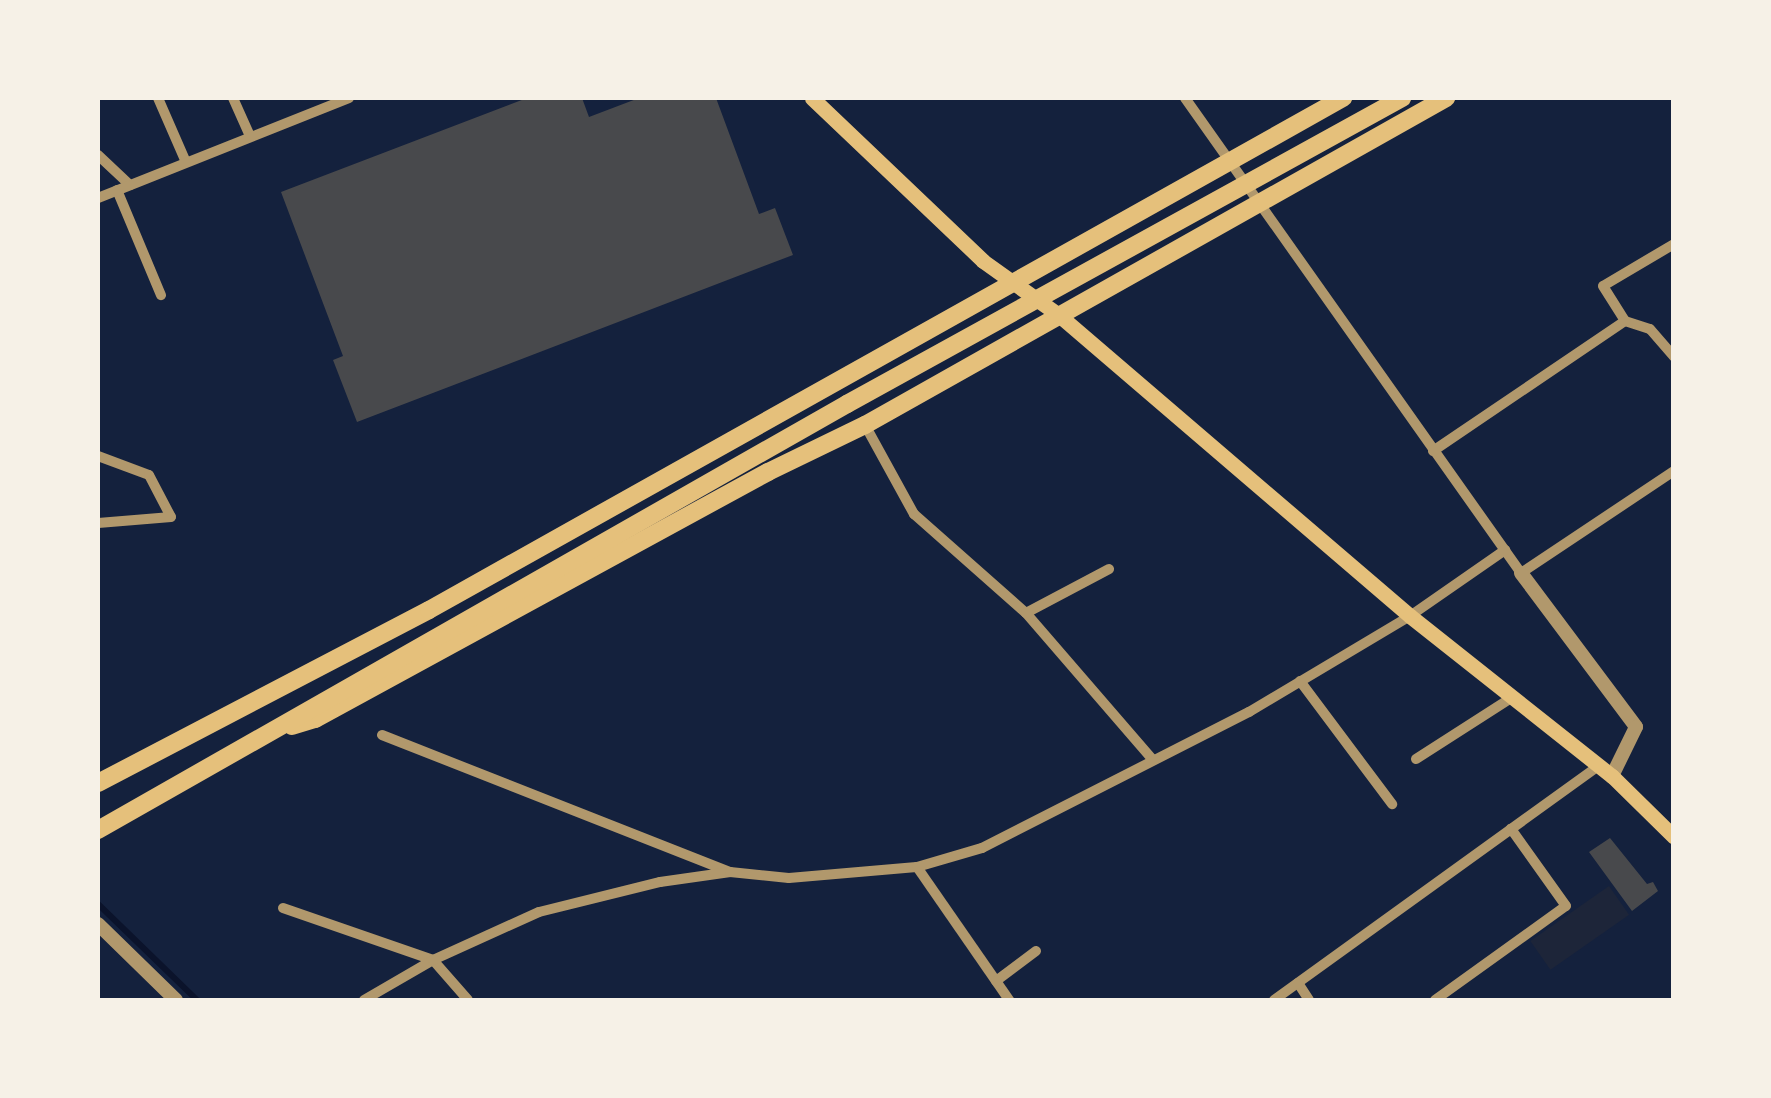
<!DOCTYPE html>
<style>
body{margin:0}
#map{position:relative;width:1771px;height:1098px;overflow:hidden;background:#14213d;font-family:Figtree,sans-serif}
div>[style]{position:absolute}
.green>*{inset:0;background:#1d2539;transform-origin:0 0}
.stream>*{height:6px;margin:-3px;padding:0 3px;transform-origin:3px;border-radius:3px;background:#0b132b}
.building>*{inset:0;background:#48494c}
.minor>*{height:10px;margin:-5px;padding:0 5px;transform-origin:5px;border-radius:5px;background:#b1986c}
.tertiary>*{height:14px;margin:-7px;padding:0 7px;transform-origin:7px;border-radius:7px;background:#b1986c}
.secondary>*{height:15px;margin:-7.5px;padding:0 7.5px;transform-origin:7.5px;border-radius:7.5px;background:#e5c07b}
.trunk>*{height:18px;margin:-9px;padding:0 9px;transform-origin:9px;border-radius:9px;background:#e5c07b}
span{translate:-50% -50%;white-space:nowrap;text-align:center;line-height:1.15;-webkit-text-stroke:10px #f6f1e7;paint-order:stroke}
.frame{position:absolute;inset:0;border:100px solid #f6f1e7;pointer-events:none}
</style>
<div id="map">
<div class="green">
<i style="left:1609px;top:886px;width:35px;height:96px;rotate:55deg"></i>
</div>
<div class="stream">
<i style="left:98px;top:904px;width:138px;rotate:44.1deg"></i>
</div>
<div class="building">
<i style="clip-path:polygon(527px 98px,582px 98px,589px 117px,639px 98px,716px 98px,759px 214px,775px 208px,793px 255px,357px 422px,333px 360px,343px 356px,281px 192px)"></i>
<i style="clip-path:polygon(1610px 838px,1647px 884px,1653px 882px,1658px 891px,1632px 911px,1589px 852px)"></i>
</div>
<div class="minor">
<i style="left:158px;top:98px;width:70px;rotate:66.4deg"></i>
<i style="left:233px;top:98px;width:42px;rotate:65.9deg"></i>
<i style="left:1185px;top:98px;width:582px;rotate:54.73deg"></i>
<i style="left:1521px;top:573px;width:184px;rotate:-33.7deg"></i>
<i style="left:98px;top:155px;width:44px;rotate:43.2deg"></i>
<i style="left:117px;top:190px;width:114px;rotate:67.3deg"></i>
<i style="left:98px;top:198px;width:270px;rotate:-21.7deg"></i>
<i style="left:1674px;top:244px;width:82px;rotate:149.4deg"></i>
<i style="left:1603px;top:286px;width:41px;rotate:57.8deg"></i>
<i style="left:1625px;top:321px;width:26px;rotate:18deg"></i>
<i style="left:1650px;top:329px;width:37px;rotate:49deg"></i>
<i style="left:865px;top:425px;width:102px;rotate:61.2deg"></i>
<i style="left:914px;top:514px;width:149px;rotate:41.5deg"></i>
<i style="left:1026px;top:613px;width:194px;rotate:49.2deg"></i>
<i style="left:1433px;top:451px;width:232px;rotate:-34.1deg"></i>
<i style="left:98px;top:456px;width:54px;rotate:20.4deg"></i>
<i style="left:149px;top:475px;width:47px;rotate:62.4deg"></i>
<i style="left:171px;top:517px;width:73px;rotate:175.3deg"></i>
<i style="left:1026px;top:613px;width:94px;rotate:-27.9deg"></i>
<i style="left:1300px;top:681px;width:154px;rotate:53.2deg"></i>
<i style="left:382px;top:735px;width:373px;rotate:21.5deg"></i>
<i style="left:1416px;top:759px;width:113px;rotate:-32.7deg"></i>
<i style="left:917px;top:867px;width:162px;rotate:55.3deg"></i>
<i style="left:283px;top:908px;width:159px;rotate:19.1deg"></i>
<i style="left:433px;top:960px;width:53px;rotate:48.8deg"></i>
<i style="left:996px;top:981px;width:50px;rotate:-36.9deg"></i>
<i style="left:1298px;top:983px;width:20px;rotate:57deg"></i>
<i style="left:364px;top:1000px;width:80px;rotate:-30.1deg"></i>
<i style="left:433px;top:960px;width:116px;rotate:-24.4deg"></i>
<i style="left:539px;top:912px;width:125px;rotate:-13.9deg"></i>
<i style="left:660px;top:882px;width:71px;rotate:-8.1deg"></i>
<i style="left:730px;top:872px;width:59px;rotate:5.8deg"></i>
<i style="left:789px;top:878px;width:128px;rotate:-4.9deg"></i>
<i style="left:917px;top:867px;width:68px;rotate:-16.3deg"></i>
<i style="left:982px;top:848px;width:300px;rotate:-27deg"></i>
<i style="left:1249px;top:712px;width:187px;rotate:-30.8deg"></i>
<i style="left:1410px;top:616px;width:116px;rotate:-34.8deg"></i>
<i style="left:1274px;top:1000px;width:397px;rotate:-35.8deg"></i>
<i style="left:1435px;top:1000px;width:161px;rotate:-35.7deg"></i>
<i style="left:1566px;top:906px;width:95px;rotate:-125.5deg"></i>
</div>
<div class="tertiary">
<i style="left:1521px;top:573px;width:192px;rotate:53.2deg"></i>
<i style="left:1636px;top:727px;width:55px;rotate:116.1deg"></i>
<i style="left:98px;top:924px;width:109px;rotate:44.3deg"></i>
</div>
<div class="secondary">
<i style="left:812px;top:98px;width:236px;rotate:43.6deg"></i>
<i style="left:983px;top:261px;width:95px;rotate:35.5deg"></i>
<i style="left:1060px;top:316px;width:461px;rotate:40.6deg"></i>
<i style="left:1410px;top:616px;width:258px;rotate:38.4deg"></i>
<i style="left:1612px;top:776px;width:87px;rotate:44.5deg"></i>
</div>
<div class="trunk">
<i style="left:292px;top:726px;width:24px;rotate:-17deg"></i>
<i style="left:315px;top:719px;width:516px;rotate:-28.6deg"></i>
<i style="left:768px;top:472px;width:108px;rotate:-25.9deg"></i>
<i style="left:865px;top:425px;width:667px;rotate:-29.37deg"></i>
<i style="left:98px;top:783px;width:373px;rotate:-27.6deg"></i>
<i style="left:429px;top:610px;width:1048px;rotate:-29.26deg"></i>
<i style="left:98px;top:830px;width:862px;rotate:-29.63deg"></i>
<i style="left:847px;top:404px;width:634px;rotate:-28.87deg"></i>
</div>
<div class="frame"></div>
</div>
